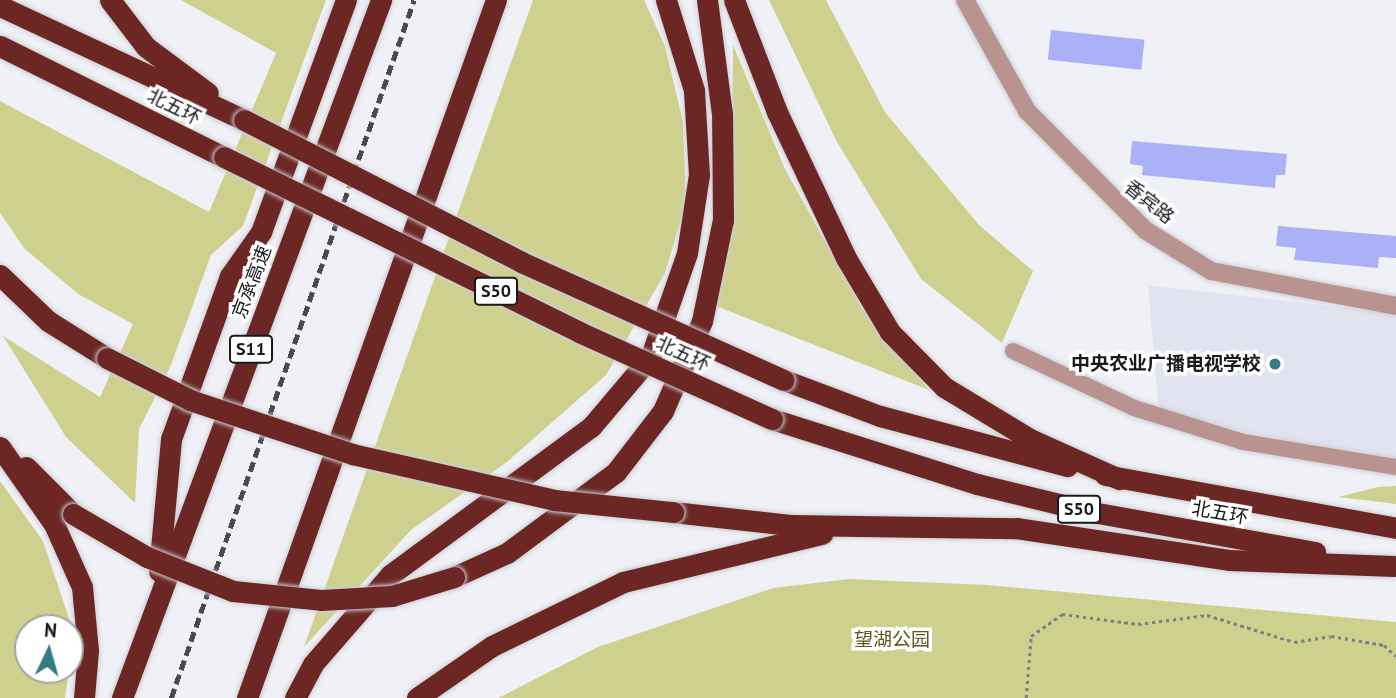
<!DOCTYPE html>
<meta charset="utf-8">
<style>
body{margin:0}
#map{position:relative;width:1396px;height:698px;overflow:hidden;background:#f0f1f7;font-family:"PT Sans","Noto Sans SC",sans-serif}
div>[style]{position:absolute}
.built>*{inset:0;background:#e2e3f1}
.green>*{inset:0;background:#ced18e}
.building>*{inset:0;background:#abb1f6;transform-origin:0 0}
.path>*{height:2.5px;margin-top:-1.25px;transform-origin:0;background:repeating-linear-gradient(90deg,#7e7f83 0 3.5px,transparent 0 7px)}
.roads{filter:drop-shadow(0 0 2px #cdced4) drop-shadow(0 0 2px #cdced4)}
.minor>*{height:16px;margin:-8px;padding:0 8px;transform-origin:8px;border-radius:8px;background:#b89390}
.tertiary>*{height:18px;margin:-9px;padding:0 9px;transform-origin:9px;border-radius:9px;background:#b89390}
.motorway>*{height:21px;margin:-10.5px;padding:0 10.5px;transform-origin:10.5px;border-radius:10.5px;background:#6c2725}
.rail>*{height:4.5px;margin-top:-2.25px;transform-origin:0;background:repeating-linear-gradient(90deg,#494a4d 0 10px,transparent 0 15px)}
.bridges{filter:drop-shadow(0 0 2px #cdced4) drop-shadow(0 0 2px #cdced4)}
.motorway-bridge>*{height:21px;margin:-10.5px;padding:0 10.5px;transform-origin:10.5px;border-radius:10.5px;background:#6c2725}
.dots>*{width:19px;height:19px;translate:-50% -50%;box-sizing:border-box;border:4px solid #fff;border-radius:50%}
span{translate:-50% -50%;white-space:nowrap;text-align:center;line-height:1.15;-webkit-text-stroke:7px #fff;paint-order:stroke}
.shield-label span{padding:2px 5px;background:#fff;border:2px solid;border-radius:5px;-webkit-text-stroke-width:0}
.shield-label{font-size:18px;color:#18191b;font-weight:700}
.street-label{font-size:19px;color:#18191b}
.poi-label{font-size:19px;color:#18191b;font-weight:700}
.right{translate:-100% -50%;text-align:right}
.park-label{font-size:19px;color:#585921}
.north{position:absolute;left:14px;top:614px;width:70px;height:70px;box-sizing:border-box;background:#fff;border:2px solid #a3a3a4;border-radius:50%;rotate:5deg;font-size:19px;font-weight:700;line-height:28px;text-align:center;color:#18191b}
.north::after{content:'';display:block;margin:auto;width:24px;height:32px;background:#337c81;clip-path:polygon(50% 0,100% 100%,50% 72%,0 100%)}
</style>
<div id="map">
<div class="built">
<i style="clip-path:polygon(1148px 285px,1396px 314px,1396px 462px,1159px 414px)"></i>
</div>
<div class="green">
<i style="clip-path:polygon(181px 0,326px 0,243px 226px,211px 255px,171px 365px,139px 429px,135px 503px,66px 437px,3px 336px,100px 397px,133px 324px,78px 294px,24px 248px,0 213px,0 101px,209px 212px,276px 53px)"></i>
<i style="clip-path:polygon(533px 0,644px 0,665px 46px,683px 122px,686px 203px,665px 273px,606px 375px,507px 462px,411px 530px,304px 647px)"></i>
<i style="clip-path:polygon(769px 0,826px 0,885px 112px,979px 225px,1033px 271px,1002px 343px,921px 279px,837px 142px)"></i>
<i style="clip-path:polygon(733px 45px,785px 169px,861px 306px,929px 390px,716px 306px,731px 232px)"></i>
<i style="clip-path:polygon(0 481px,43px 541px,75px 636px,70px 666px,70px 628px,28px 628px,28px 670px,69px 670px,65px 698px,0 698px)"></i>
<i style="clip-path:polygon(1396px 486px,1396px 504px,1338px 497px,1378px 487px)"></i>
<i style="clip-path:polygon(849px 579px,987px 585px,1396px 622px,1396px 698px,498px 698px,598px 647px,773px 588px)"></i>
</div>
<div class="building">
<i style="left:1051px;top:30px;width:94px;height:30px;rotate:6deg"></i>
<i style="clip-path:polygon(1132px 141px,1287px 154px,1285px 175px,1276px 175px,1275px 188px,1142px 175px,1143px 166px,1130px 164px)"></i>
<i style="clip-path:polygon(1278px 226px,1396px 236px,1396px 258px,1379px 257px,1378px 268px,1294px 260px,1296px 248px,1276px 246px)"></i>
</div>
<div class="path">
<i style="left:1026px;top:698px;width:62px;rotate:-85.4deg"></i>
<i style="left:1031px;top:636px;width:38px;rotate:-35deg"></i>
<i style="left:1062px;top:614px;width:77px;rotate:7.5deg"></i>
<i style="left:1138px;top:624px;width:70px;rotate:-7.4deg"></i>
<i style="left:1207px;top:615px;width:91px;rotate:17.2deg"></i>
<i style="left:1294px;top:642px;width:37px;rotate:-9deg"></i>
<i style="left:1331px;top:636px;width:54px;rotate:9.6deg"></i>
<i style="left:1384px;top:645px;width:16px;rotate:43deg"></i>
</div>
<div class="roads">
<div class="minor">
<i style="left:1013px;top:351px;width:134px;rotate:25.2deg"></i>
<i style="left:1134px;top:408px;width:114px;rotate:17.3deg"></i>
<i style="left:1243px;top:442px;width:155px;rotate:9.3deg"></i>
</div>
<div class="tertiary">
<i style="left:965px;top:0;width:127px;rotate:60.8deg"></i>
<i style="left:1027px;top:111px;width:168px;rotate:45.2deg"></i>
<i style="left:1145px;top:230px;width:78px;rotate:31.8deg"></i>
<i style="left:1211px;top:271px;width:188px;rotate:10.7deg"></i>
</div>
<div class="motorway">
<i style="left:110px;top:0;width:59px;rotate:52.5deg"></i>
<i style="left:146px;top:47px;width:77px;rotate:36.6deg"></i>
<i style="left:734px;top:0;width:120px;rotate:69deg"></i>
<i style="left:777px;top:112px;width:161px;rotate:64.7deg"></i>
<i style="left:846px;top:258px;width:86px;rotate:59.3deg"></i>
<i style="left:890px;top:332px;width:77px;rotate:45.5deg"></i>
<i style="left:944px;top:387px;width:100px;rotate:31.2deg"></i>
<i style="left:1030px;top:439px;width:98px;rotate:24.2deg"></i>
<i style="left:0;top:6px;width:269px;rotate:25deg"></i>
<i style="left:0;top:46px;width:250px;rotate:26.4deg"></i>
<i style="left:0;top:275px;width:66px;rotate:43.8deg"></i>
<i style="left:48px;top:321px;width:70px;rotate:32.1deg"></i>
<i style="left:784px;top:380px;width:103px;rotate:20.6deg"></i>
<i style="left:880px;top:416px;width:194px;rotate:15deg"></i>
<i style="left:772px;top:419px;width:215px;rotate:17.6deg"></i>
<i style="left:977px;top:484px;width:118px;rotate:13.7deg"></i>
<i style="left:1092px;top:512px;width:227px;rotate:10.2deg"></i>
<i style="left:0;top:447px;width:94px;rotate:55deg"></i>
<i style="left:54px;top:524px;width:69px;rotate:66deg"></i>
<i style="left:82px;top:587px;width:63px;rotate:84.6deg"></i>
<i style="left:88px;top:650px;width:48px;rotate:94.8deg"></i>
<i style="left:26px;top:467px;width:66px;rotate:45deg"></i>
<i style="left:1105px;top:475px;width:296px;rotate:10.3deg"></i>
<i style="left:673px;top:512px;width:118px;rotate:6.3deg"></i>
<i style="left:790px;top:525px;width:226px;rotate:0.8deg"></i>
<i style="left:1016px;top:528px;width:215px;rotate:8.5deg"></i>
<i style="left:1229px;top:560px;width:165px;rotate:2.1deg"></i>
<i style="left:159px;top:571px;width:133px;rotate:-84.8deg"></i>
<i style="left:171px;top:439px;width:173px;rotate:-70.1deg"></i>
<i style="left:230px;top:276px;width:54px;rotate:-54.8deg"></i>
<i style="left:261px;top:232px;width:247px;rotate:-69.9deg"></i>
<i style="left:454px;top:577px;width:58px;rotate:-24.4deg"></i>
<i style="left:507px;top:553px;width:136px;rotate:-36.6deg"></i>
<i style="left:616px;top:472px;width:77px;rotate:-52.4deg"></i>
<i style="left:663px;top:411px;width:98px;rotate:-66.6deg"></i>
<i style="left:702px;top:321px;width:103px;rotate:-78.3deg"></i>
<i style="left:723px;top:220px;width:106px;rotate:-90.5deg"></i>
<i style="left:722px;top:114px;width:115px;rotate:-97.5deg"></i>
<i style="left:122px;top:698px;width:745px;rotate:-69.64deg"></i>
<i style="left:247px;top:698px;width:741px;rotate:-70.37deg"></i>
<i style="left:295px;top:698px;width:38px;rotate:-62deg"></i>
<i style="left:313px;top:664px;width:118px;rotate:-49.1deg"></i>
<i style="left:390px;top:575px;width:250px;rotate:-36.4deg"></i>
<i style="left:591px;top:427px;width:93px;rotate:-49.8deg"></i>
<i style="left:651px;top:356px;width:109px;rotate:-70.7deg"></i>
<i style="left:687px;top:253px;width:79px;rotate:-81.3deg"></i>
<i style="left:699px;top:175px;width:85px;rotate:-93.4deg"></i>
<i style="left:694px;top:90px;width:94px;rotate:-107.3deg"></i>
<i style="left:417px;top:698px;width:91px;rotate:-34.7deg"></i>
<i style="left:492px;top:646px;width:146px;rotate:-26deg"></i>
<i style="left:623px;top:582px;width:205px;rotate:-13.6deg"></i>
</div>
</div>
<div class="rail">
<i style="left:171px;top:698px;width:739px;rotate:-70.81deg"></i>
</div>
<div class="bridges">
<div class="motorway-bridge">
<i style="left:244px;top:120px;width:311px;rotate:27.1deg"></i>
<i style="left:521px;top:262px;width:288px;rotate:24.2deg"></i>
<i style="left:224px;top:157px;width:396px;rotate:26.2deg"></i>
<i style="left:579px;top:332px;width:212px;rotate:24.3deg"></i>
<i style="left:107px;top:358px;width:93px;rotate:26.8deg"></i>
<i style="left:190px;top:400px;width:171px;rotate:18.4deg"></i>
<i style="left:352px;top:454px;width:207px;rotate:12.8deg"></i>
<i style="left:554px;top:500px;width:120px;rotate:5.8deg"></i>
<i style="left:73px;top:514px;width:86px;rotate:30.2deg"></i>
<i style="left:147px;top:557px;width:92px;rotate:21.6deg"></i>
<i style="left:233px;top:591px;width:88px;rotate:5.8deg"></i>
<i style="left:321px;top:600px;width:71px;rotate:-3.2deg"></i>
<i style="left:392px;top:596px;width:65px;rotate:-17deg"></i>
</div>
</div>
<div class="dots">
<i style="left:1275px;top:364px;background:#337c81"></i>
</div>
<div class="shield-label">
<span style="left:496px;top:291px">S50</span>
<span style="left:251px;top:349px">S11</span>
<span style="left:1079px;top:509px">S50</span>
</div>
<div class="street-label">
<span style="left:174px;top:107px;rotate:26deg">北五环</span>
<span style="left:1149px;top:202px;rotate:39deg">香宾路</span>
<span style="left:252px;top:282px;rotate:-69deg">京承高速</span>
<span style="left:683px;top:354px;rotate:24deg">北五环</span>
<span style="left:1220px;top:513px;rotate:10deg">北五环</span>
</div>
<div class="poi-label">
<span class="right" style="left:1261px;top:364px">中央农业广播电视学校</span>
</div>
<div class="park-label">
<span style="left:892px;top:640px">望湖公园</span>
</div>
<div class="north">N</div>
</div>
